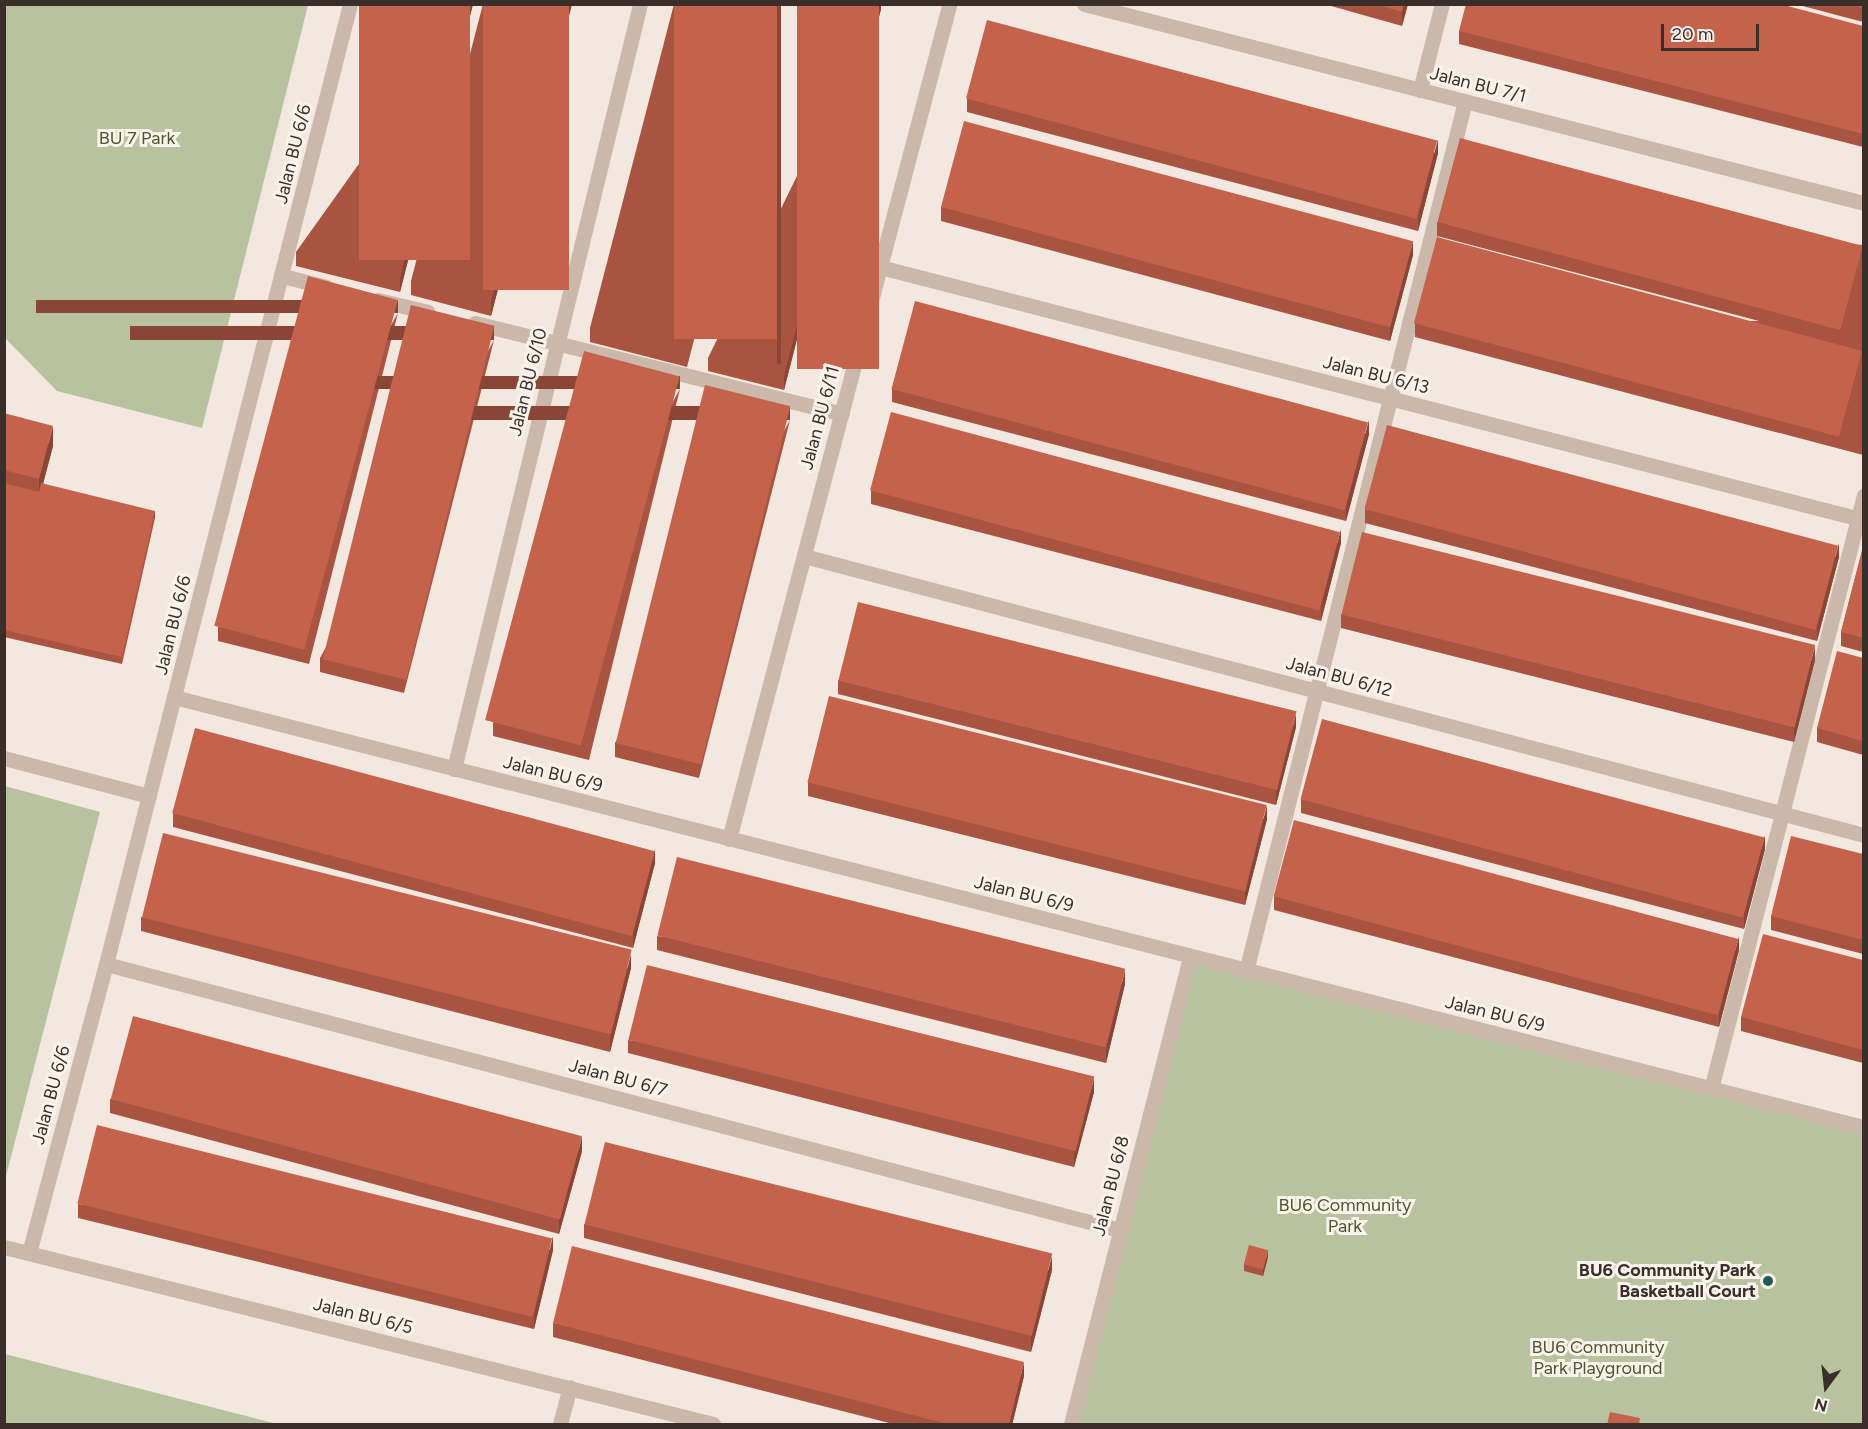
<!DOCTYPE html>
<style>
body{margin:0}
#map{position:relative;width:1868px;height:1429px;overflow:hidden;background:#f3e8df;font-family:Figtree,sans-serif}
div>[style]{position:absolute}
.green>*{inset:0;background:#b8c29f}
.minor>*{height:15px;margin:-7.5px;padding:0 7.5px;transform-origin:7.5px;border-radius:7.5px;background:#cbb8ab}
.wall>*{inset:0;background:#a95441}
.shaded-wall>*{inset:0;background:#894535;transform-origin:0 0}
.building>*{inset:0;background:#c4624c;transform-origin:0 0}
.dots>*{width:16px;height:16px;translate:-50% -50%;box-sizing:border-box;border:3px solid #faf3ec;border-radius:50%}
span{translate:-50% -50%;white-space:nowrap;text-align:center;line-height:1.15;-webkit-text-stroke:6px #faf3ec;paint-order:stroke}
.street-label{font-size:18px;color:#392e2a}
.park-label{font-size:18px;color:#4b572e}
.poi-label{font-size:18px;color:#392e2a;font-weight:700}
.right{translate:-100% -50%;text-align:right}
.frame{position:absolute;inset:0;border:6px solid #392e2a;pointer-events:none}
.north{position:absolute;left:1796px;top:1357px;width:60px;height:60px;-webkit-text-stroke:4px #faf3ec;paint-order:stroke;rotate:195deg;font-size:16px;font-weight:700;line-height:24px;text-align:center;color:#392e2a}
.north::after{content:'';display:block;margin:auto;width:21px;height:27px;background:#392e2a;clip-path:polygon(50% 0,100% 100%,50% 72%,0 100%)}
.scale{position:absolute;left:1661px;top:24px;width:98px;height:27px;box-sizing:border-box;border:3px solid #392e2a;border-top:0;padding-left:8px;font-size:18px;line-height:21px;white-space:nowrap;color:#392e2a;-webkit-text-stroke:4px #faf3ec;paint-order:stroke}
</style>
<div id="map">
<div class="green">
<i style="clip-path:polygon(4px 5px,308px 5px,202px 428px,57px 391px,5px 338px)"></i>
<i style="clip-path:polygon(5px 786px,100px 812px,5px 1180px,4px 786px)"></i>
<i style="clip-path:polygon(1194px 963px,1863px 1134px,1863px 1424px,1076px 1424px)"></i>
<i style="clip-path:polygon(4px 1354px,5px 1354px,277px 1424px,5px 1424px)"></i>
</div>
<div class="minor">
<i style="left:1084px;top:4px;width:805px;rotate:14.31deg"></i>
<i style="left:1420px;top:90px;width:89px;rotate:-75.7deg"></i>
<i style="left:880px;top:267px;width:1016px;rotate:14.42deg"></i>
<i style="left:283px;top:276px;width:44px;rotate:14.3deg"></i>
<i style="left:378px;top:300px;width:51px;rotate:13.5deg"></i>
<i style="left:475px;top:323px;width:378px;rotate:13.9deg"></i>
<i style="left:804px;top:556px;width:1096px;rotate:14.75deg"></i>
<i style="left:174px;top:697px;width:1744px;rotate:14.28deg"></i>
<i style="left:4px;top:758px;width:150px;rotate:14.7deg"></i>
<i style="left:454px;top:769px;width:787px;rotate:-76.33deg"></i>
<i style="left:729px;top:839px;width:862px;rotate:-75.21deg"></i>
<i style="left:106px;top:964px;width:1048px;rotate:14.7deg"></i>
<i style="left:1246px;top:971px;width:897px;rotate:-75.87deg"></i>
<i style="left:1711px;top:1089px;width:613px;rotate:-75.56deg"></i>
<i style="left:4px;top:1247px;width:731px;rotate:14.02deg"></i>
<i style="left:29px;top:1253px;width:299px;rotate:-75.1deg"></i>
<i style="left:106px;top:964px;width:991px;rotate:-75.74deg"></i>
<i style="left:560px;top:1424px;width:38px;rotate:-75deg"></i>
<i style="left:1071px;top:1424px;width:483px;rotate:-75.7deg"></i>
</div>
<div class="wall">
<i style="clip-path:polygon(473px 4px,400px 292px,296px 266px,296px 252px)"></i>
<i style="clip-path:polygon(483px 4px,572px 4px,491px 316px,411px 295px,411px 281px)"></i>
<i style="clip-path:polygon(674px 4px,781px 4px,687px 367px,590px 342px,590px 328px)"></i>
<i style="clip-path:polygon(881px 4px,881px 9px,784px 390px,708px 371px,708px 358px)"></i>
<i style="clip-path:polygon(1324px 4px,1408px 4px,1402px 26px)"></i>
<i style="clip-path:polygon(1795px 4px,1863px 4px,1863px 22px)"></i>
<i style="clip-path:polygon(1863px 26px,1863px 147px,1459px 44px,1459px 31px)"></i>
<i style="clip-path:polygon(967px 98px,1438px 153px,1418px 231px,967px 112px)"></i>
<i style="clip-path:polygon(941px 207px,1413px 255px,1390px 341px,941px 221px)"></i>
<i style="clip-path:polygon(1437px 222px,1863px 245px,1863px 455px,1415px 337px,1415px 323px,1759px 321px,1437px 236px)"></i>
<i style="clip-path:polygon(398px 313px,309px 664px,218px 641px,218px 627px)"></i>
<i style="clip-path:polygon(494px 340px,404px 693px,320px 672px,320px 658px)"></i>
<i style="clip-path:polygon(680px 389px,589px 760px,493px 736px,493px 722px)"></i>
<i style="clip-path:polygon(892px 389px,1369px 434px,1346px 521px,892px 402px)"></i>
<i style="clip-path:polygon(4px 413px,53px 446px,43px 484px,155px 518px,122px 664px,4px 637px)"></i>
<i style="clip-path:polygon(790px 420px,699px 778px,615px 757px,615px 743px)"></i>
<i style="clip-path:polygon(871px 490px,1341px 543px,1321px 621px,871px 504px)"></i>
<i style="clip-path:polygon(1365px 509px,1839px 557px,1817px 641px,1365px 523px)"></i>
<i style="clip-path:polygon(1863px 547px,1863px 652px,1841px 646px,1841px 632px)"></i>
<i style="clip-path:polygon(1341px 614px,1815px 660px,1794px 742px,1341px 628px)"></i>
<i style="clip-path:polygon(1863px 658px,1863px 755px,1817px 742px,1817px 728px)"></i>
<i style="clip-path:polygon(838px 680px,1296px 727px,1276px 805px,838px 694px)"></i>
<i style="clip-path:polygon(808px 782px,1267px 819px,1245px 905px,808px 796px)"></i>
<i style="clip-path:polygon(1301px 799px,1765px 849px,1744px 929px,1301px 813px)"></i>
<i style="clip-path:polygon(173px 813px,655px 863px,633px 948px,173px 827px)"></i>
<i style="clip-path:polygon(1863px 854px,1863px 954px,1771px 930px,1771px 916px)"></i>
<i style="clip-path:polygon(1274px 896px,1739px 950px,1719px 1027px,1274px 910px)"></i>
<i style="clip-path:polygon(141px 917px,631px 968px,610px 1052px,141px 931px)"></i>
<i style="clip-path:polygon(657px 936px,1125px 984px,1106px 1063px,657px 950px)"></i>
<i style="clip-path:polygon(1863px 960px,1863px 1063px,1741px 1031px,1741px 1017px)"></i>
<i style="clip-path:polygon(628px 1040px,1094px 1092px,1074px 1167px,628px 1053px)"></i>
<i style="clip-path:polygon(110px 1099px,582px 1151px,559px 1234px,110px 1113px)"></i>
<i style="clip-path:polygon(78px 1204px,553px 1250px,534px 1329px,78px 1218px)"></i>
<i style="clip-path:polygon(584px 1224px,1052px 1270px,1031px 1352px,584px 1238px)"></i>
<i style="clip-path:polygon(1268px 1257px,1263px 1276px,1244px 1271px,1244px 1264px)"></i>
<i style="clip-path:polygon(553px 1323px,1024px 1376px,1012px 1425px,897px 1425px,553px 1337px)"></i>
</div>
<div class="shaded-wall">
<i style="clip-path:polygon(470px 4px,473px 4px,400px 292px,400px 278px)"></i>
<i style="clip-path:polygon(569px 4px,572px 4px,491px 316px,491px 302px)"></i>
<i style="left:777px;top:4px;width:4px;height:360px"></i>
<i style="clip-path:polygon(879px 4px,881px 4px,881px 9px,784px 390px,784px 376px)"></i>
<i style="clip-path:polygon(1404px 4px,1408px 4px,1402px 26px,1402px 12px)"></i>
<i style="clip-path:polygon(1438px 139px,1438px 153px,1418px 231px,1418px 217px)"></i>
<i style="clip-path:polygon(1413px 241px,1413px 255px,1390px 341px,1390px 327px)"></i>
<i style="left:398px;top:300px;width:13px;height:362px;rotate:90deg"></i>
<i style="left:494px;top:326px;width:14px;height:364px;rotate:90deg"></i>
<i style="left:680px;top:376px;width:13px;height:381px;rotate:90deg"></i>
<i style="left:790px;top:406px;width:14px;height:369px;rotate:90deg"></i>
<i style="clip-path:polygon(1369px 420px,1369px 434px,1346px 521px,1346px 507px)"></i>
<i style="clip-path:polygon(53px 426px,53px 446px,39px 499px,39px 479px)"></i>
<i style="left:155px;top:511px;width:7px;height:150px;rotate:90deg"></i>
<i style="clip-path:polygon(1341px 529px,1341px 543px,1321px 621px,1321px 607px)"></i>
<i style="clip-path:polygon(1839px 543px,1839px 557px,1817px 641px,1817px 627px)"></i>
<i style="clip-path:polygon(1815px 646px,1815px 660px,1794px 742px,1794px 728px)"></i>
<i style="clip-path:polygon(1296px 714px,1296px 727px,1276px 805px,1276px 792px)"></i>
<i style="clip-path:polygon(1267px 805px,1267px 819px,1245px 905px,1245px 892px)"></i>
<i style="clip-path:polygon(1765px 835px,1765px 849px,1744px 929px,1744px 915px)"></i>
<i style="clip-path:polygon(655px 849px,655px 863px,633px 948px,633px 934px)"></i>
<i style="clip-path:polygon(1739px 936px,1739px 950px,1719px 1027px,1719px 1013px)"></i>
<i style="clip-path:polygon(631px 954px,631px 968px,610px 1052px,610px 1039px)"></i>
<i style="clip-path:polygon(1125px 970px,1125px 984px,1106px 1063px,1106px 1049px)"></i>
<i style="clip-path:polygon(1094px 1078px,1094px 1092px,1074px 1167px,1074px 1154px)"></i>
<i style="clip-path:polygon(582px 1137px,582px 1151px,559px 1234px,559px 1220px)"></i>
<i style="clip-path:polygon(553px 1236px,553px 1250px,534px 1329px,534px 1315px)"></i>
<i style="clip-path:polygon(1268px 1250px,1268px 1257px,1263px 1276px,1263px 1269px)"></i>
<i style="clip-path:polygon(1052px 1256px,1052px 1270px,1031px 1352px,1031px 1338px)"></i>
<i style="clip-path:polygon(1024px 1362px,1024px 1376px,1012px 1425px,1009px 1425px)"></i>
</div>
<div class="building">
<i style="left:359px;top:4px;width:111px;height:256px"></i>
<i style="left:483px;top:4px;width:86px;height:286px"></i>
<i style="left:674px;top:4px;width:103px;height:335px"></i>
<i style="left:797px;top:4px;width:82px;height:365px"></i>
<i style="clip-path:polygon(1375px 4px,1404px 4px,1402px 12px)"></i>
<i style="clip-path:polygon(1466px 4px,1780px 4px,1863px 26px,1863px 134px,1459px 31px)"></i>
<i style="clip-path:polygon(1849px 4px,1863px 4px,1863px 8px)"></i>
<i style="left:987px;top:20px;width:466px;height:81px;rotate:15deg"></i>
<i style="left:964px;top:121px;width:465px;height:89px;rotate:15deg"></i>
<i style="left:1460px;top:138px;width:417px;height:87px;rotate:15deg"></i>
<i style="left:1437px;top:237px;width:440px;height:89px;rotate:15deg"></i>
<i style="left:308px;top:276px;width:93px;height:362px;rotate:15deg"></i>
<i style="left:915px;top:301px;width:469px;height:91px;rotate:15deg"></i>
<i style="left:411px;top:305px;width:86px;height:365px;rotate:14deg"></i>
<i style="left:584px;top:351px;width:99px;height:382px;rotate:15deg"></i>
<i style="left:705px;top:385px;width:88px;height:369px;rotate:14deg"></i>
<i style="left:891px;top:412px;width:465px;height:81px;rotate:15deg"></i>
<i style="clip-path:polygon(4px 413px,53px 426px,39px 479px,4px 470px)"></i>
<i style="left:1387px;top:425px;width:467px;height:87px;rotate:15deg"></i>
<i style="clip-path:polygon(4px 483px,39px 492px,41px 483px,155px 511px,122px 657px,4px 630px)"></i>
<i style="left:1362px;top:532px;width:467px;height:85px;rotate:14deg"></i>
<i style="clip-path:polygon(1863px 547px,1863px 638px,1841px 632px)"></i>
<i style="left:858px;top:602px;width:452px;height:81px;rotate:14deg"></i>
<i style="clip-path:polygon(1837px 651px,1863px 658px,1863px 741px,1817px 728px)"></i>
<i style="left:829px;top:696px;width:451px;height:89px;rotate:14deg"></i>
<i style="left:1322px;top:719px;width:458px;height:83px;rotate:15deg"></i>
<i style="left:195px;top:728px;width:476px;height:88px;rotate:15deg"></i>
<i style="left:1294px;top:820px;width:460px;height:79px;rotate:15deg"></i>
<i style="left:163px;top:833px;width:483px;height:87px;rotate:14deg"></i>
<i style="clip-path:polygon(1791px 836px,1863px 854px,1863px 940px,1771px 916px)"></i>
<i style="left:677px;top:857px;width:462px;height:81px;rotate:14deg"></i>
<i style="clip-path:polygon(1763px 934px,1863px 960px,1863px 1050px,1741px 1017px)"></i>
<i style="left:647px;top:965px;width:461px;height:77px;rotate:14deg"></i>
<i style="left:133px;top:1016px;width:465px;height:86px;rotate:15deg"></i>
<i style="left:97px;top:1125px;width:469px;height:81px;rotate:14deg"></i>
<i style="left:605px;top:1142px;width:461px;height:85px;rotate:14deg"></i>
<i style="left:1249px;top:1245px;width:20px;height:20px;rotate:15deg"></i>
<i style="clip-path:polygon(572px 1246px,1024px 1362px,1009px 1425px,952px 1425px,553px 1323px)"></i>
<i style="clip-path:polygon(1610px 1412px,1640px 1418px,1639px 1425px,1607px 1425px)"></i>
</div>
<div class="dots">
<i style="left:1768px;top:1281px;background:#205a5a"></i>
</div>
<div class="street-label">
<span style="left:1478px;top:85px;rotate:14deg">Jalan BU 7/1</span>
<span style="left:293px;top:154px;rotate:-76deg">Jalan BU 6/6</span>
<span style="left:1376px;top:375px;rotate:14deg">Jalan BU 6/13</span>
<span style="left:528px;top:382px;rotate:-76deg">Jalan BU 6/10</span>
<span style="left:820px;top:418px;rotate:-75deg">Jalan BU 6/11</span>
<span style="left:173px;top:625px;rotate:-76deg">Jalan BU 6/6</span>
<span style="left:1339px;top:677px;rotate:15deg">Jalan BU 6/12</span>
<span style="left:553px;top:774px;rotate:14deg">Jalan BU 6/9</span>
<span style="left:1024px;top:894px;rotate:14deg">Jalan BU 6/9</span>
<span style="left:1495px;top:1014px;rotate:14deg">Jalan BU 6/9</span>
<span style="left:618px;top:1078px;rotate:15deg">Jalan BU 6/7</span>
<span style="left:51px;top:1095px;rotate:-75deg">Jalan BU 6/6</span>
<span style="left:1111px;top:1186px;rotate:-76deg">Jalan BU 6/8</span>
<span style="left:363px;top:1316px;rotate:14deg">Jalan BU 6/5</span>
</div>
<div class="park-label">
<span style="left:137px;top:138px">BU 7 Park</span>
<span style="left:1345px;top:1216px">BU6 Community<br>Park</span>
<span style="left:1598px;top:1358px">BU6 Community<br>Park Playground</span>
</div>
<div class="poi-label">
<span class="right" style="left:1756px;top:1281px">BU6 Community Park<br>Basketball Court</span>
</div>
<div class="frame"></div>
<div class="north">N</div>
<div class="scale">20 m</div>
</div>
